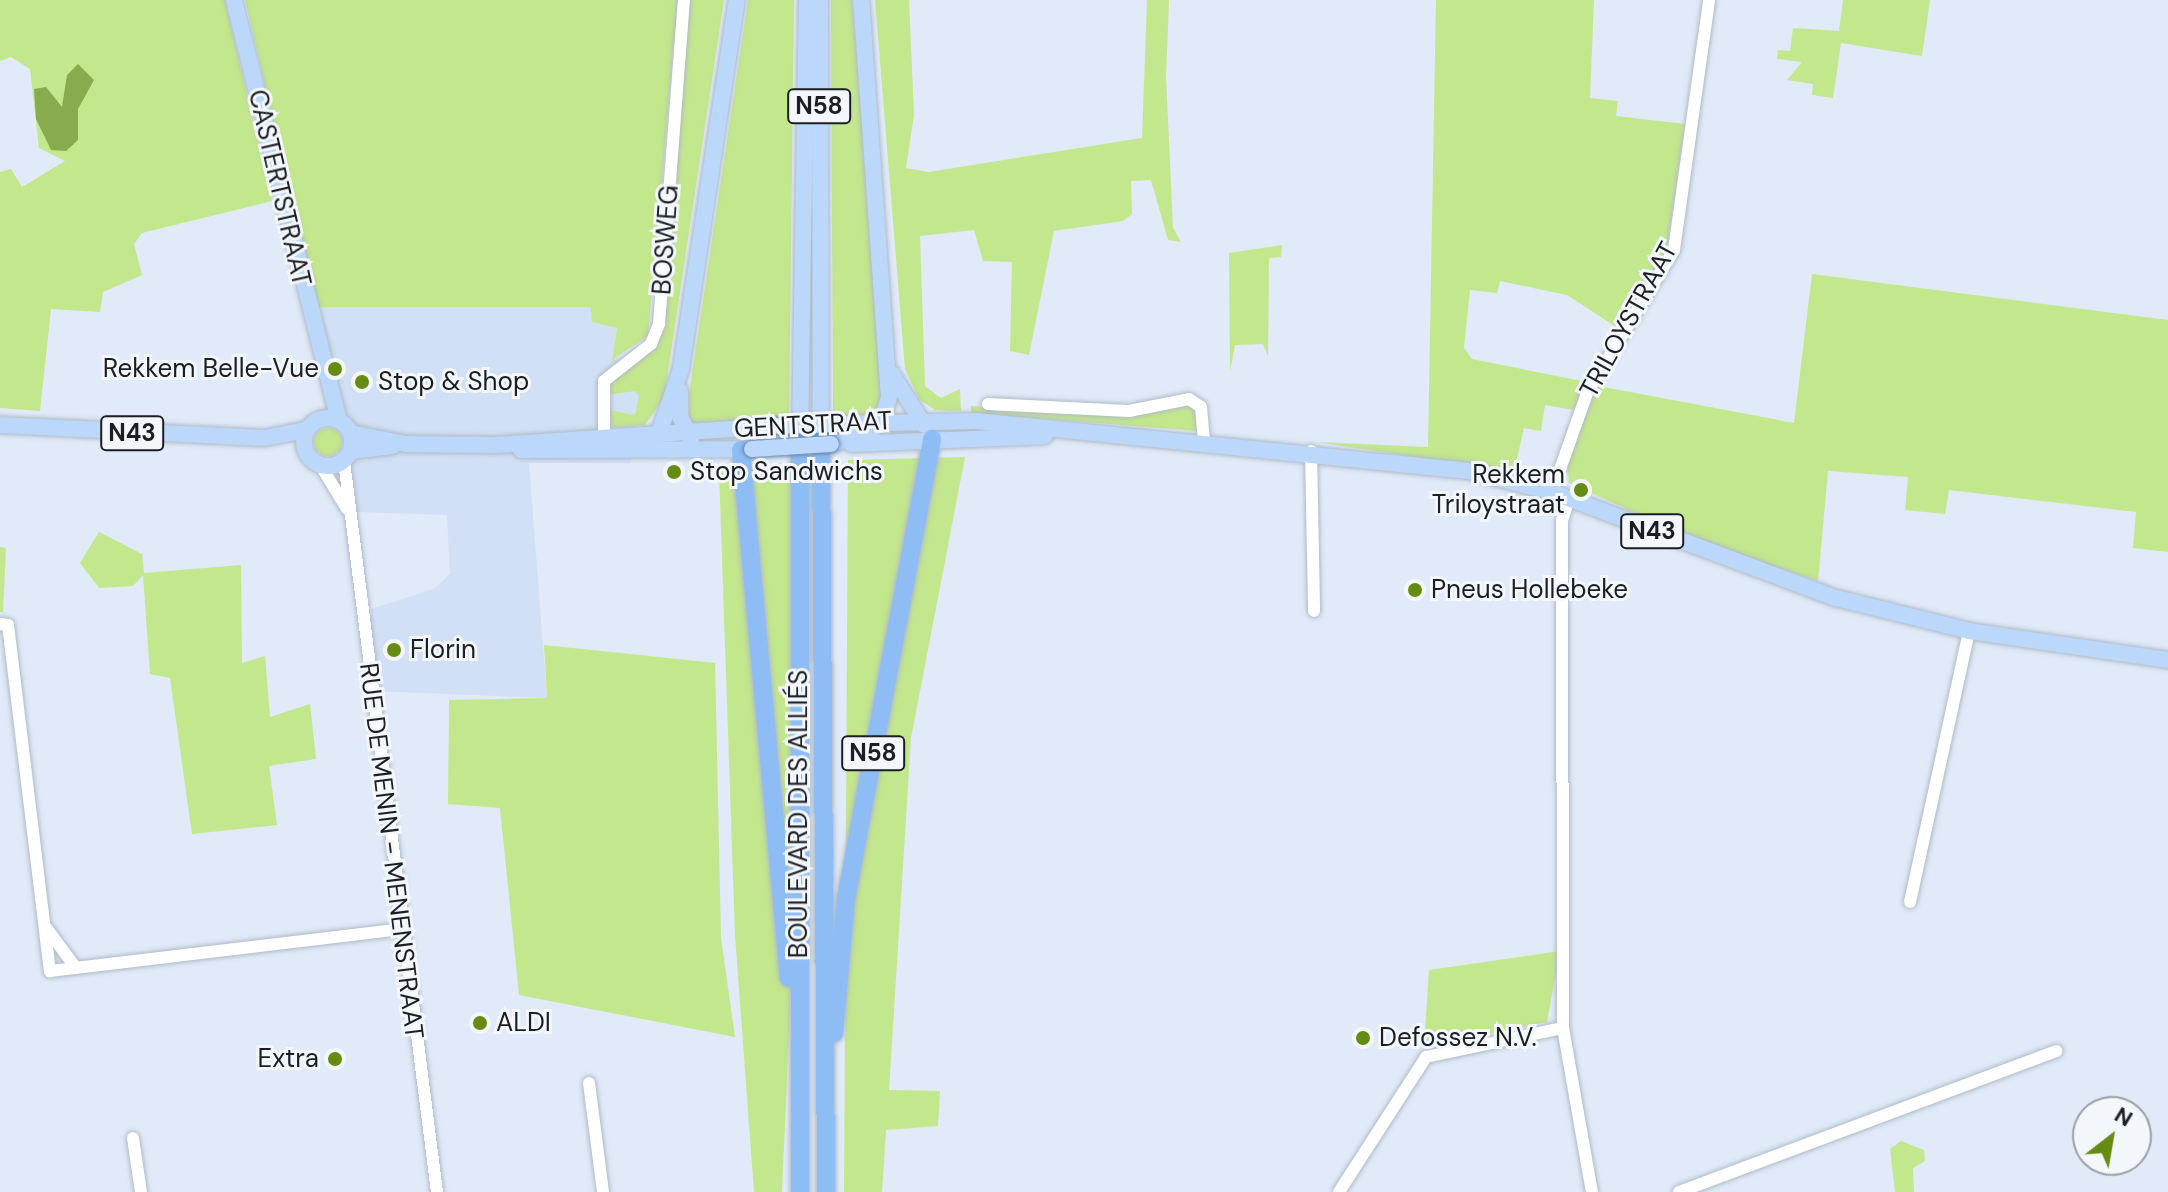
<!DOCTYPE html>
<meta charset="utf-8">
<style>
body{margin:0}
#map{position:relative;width:2168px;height:1192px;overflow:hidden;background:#e0eaf8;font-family:"DM Sans",sans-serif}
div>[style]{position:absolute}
.built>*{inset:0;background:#d1e0f4}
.green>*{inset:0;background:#c3e78c}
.round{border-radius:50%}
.water>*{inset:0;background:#88ab4d}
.roads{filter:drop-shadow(0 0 2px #b0bac7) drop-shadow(0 0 2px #b0bac7)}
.minor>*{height:12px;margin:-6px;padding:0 6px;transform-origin:6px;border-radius:6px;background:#fff}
.major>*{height:16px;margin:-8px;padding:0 8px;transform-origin:8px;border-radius:8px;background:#bbd7f9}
.major>.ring{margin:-8px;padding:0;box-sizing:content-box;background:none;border:16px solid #bbd7f9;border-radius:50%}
.highway>*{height:18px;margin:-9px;padding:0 9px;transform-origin:9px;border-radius:9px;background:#8ebcf5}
.bridges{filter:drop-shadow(0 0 2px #6685ac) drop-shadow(0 0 2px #6685ac)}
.major-bridge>*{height:16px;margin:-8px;padding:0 8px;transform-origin:8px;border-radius:8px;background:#bbd7f9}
.dots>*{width:22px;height:22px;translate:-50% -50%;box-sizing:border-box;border:4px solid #f3f7fc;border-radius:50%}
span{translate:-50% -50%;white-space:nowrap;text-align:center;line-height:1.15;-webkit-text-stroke:6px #f3f7fc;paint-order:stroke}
.shield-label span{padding:2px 6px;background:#f3f7fc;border:2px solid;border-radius:6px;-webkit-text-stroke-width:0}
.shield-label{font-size:24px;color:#1b1e23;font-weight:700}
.street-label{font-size:26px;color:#1b1e23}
.poi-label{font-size:26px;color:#1b1e23}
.right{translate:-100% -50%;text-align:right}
.left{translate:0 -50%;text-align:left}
.north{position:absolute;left:2072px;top:1096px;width:80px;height:80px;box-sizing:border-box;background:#f3f7fc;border:2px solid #9da0a5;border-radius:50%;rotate:31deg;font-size:22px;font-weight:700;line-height:32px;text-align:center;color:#1b1e23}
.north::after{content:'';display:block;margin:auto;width:28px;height:36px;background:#668b13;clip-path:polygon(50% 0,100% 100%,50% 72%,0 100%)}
</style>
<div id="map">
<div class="built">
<i style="clip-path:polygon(594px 304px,592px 322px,617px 328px,612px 359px,645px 356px,631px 463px,529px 463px,547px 698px,371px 691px,371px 609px,434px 589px,450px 574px,447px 515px,357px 512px,317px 307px)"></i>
</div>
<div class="green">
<i style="clip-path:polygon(0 0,225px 0,272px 201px,142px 233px,134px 244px,142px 275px,103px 292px,100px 312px,51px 309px,40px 411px,0 408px,0 172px,11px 169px,22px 187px,65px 161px,39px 148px,30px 69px,11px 57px,0 61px)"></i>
<i style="clip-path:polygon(245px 0,678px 0,648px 336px,612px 360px,617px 328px,592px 322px,591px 307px,317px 307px)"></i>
<i style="clip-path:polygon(690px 0,724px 0,664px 398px,645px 425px,612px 427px,608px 410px,635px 415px,639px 397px,635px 391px,606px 395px,609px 381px,656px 344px,663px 326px)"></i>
<i style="clip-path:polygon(748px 0,794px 0,789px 418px,699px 424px,689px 421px,689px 394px)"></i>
<i style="clip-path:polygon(831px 0,852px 0,885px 377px,882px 408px,872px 415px,833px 416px)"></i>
<i style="clip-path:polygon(875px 0,909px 0,914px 115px,906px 168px,929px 172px,1142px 138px,1147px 0,1169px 0,1166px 77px,1173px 228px,1181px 242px,1168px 240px,1151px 180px,1131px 181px,1132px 214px,1123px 221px,1054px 231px,1029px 355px,1010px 351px,1012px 262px,983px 261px,974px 230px,920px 236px,925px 386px,941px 398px,960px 389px,961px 411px,935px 410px,919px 399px,905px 369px)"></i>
<i style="clip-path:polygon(1436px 0,1594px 0,1590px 98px,1618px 101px,1616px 116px,1685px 124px,1667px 251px,1621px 330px,1567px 295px,1500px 281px,1497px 293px,1470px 290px,1464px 348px,1472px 359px,1587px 382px,1574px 410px,1545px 405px,1541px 431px,1524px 428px,1514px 472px,1316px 442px,1428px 447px)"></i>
<i style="clip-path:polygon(1843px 0,1930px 0,1922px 56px,1841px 43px,1833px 98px,1812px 95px,1813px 84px,1787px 80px,1802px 62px,1777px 59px,1778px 50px,1790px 51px,1793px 28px,1839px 31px)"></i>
<i style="clip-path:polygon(1282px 245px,1281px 257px,1269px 258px,1268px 356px,1263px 344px,1235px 345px,1230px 372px,1229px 253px)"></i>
<i style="clip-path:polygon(1812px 274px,2168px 320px,2168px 552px,2133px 548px,2136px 512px,1949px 490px,1945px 514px,1905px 510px,1908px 477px,1828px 471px,1818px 581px,1702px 543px,1569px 483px,1567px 461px,1598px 386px,1794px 423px)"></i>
<i style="clip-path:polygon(1180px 403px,1196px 407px,1197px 431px,971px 413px,971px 406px,1105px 414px)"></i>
<i class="round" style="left:314px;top:428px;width:28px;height:28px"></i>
<i style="clip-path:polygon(965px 457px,911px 738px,889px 1090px,940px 1091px,938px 1126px,886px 1130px,882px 1192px,844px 1192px,848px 460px)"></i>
<i style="clip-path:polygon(782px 463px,800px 465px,802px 733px,782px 1192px,754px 1192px,735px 935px,719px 471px)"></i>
<i style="clip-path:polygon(99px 532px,142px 554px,144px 573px,241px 565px,242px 663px,265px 656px,270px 717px,310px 704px,316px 759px,269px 766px,277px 825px,192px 834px,170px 678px,150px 674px,143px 575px,133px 586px,99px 588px,80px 563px)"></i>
<i style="clip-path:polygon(0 547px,6px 548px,3px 612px,0 612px)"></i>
<i style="clip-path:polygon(544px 645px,715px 663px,721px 938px,735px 1037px,519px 995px,500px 808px,448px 804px,449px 700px,547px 698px)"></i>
<i style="clip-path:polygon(1560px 951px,1547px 1022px,1424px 1047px,1429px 970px)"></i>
<i style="clip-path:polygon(1901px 1141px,1924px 1150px,1925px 1161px,1913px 1168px,1914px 1192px,1895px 1192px,1890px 1149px)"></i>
</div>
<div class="water">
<i style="clip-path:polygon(78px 64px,94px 80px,78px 109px,78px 140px,66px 151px,51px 150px,36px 119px,34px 89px,46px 87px,62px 107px,67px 75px)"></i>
</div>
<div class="roads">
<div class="minor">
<i style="left:988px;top:404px;width:141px;rotate:2.8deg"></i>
<i style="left:1129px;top:411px;width:61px;rotate:-11.3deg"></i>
<i style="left:1189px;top:399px;width:14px;rotate:34deg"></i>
<i style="left:1201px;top:407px;width:35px;rotate:85deg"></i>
<i style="left:604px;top:445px;width:64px;rotate:-90deg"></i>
<i style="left:604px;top:381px;width:60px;rotate:-38.2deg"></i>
<i style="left:651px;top:344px;width:22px;rotate:-68deg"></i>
<i style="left:659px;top:324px;width:325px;rotate:-85.6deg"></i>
<i style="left:1311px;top:451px;width:160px;rotate:88.9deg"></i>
<i style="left:344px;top:461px;width:737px;rotate:82.75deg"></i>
<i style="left:321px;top:466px;width:50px;rotate:58.8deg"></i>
<i style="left:1552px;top:492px;width:105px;rotate:-70.5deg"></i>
<i style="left:1587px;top:393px;width:167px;rotate:-58.7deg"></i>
<i style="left:1674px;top:250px;width:252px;rotate:-82deg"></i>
<i style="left:1569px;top:499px;width:22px;rotate:108deg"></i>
<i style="left:1562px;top:520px;width:508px;rotate:89.89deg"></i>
<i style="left:1563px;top:1028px;width:167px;rotate:80deg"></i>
<i style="left:0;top:624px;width:8px;rotate:7deg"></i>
<i style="left:8px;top:625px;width:349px;rotate:83.1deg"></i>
<i style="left:50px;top:971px;width:354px;rotate:-6.8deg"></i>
<i style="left:1910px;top:902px;width:277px;rotate:-77.7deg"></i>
<i style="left:45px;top:926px;width:52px;rotate:53.6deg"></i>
<i style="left:589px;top:1083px;width:110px;rotate:82.7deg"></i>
<i style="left:133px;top:1138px;width:55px;rotate:81.6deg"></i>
<i style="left:1339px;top:1192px;width:161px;rotate:-57.2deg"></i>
<i style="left:1426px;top:1057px;width:140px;rotate:-12deg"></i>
<i style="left:1679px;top:1192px;width:403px;rotate:-20.5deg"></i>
</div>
<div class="major">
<i style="left:234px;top:0;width:433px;rotate:76deg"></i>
<i style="left:820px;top:0;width:435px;rotate:89.9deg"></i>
<i style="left:892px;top:374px;width:60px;rotate:57.9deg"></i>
<i style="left:680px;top:391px;width:25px;rotate:90deg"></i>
<i style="left:680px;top:416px;width:26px;rotate:65deg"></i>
<i class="ring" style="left:304px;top:418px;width:32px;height:32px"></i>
<i style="left:837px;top:424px;width:140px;rotate:-1.2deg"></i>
<i style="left:977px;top:421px;width:494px;rotate:5.8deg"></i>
<i style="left:1468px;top:471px;width:87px;rotate:14deg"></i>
<i style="left:1552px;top:492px;width:303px;rotate:20.5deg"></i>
<i style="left:1836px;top:598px;width:137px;rotate:13.9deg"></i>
<i style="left:1969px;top:631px;width:201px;rotate:8.3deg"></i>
<i style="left:0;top:425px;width:264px;rotate:2.8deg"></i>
<i style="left:264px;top:438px;width:43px;rotate:-10.8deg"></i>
<i style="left:351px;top:433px;width:56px;rotate:11.3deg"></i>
<i style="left:406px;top:444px;width:90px;rotate:0.6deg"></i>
<i style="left:496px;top:445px;width:283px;rotate:-3.9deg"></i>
<i style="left:659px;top:433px;width:68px;rotate:-71deg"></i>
<i style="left:681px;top:369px;width:373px;rotate:-81.4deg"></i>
<i style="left:800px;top:436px;width:436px;rotate:-89.1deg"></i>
<i style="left:831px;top:444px;width:40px;rotate:-16deg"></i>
<i style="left:869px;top:433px;width:18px;rotate:-43deg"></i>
<i style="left:882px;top:421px;width:25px;rotate:-74deg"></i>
<i style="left:889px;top:397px;width:398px;rotate:-94deg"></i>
<i style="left:852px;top:444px;width:193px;rotate:-2.4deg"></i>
<i style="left:521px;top:450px;width:231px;rotate:-0.2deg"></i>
<i style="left:351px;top:451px;width:42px;rotate:-6.8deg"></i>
</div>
<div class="highway">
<i style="left:821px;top:435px;width:757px;rotate:89.62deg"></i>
<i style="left:741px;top:450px;width:530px;rotate:84.81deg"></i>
<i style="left:834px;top:1033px;width:135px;rotate:-84.9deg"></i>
<i style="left:846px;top:899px;width:468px;rotate:-79.4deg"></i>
<i style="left:800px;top:1192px;width:756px;rotate:-90deg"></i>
</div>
</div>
<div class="bridges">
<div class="major-bridge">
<i style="left:778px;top:426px;width:59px;rotate:-1.9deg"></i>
<i style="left:752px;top:449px;width:79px;rotate:-3.6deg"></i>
</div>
</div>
<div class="dots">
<i style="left:335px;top:369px;background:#668b13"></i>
<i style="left:362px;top:382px;background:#668b13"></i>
<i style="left:674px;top:472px;background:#668b13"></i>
<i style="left:1581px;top:490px;background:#668b13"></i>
<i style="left:1415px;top:590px;background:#668b13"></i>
<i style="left:394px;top:650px;background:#668b13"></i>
<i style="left:480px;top:1023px;background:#668b13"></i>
<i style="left:1363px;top:1038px;background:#668b13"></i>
<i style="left:335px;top:1059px;background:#668b13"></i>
</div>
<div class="shield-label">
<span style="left:819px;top:106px">N58</span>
<span style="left:132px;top:433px">N43</span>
<span style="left:1652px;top:531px">N43</span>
<span style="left:873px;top:753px">N58</span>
</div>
<div class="street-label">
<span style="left:279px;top:188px;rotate:77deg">CASTERTSTRAAT</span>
<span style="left:666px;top:240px;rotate:-86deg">BOSWEG</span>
<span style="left:1629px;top:320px;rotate:-61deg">TRILOYSTRAAT</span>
<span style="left:813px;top:425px;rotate:-3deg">GENTSTRAAT</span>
<span style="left:799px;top:814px;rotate:-90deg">BOULEVARD DES ALLIÉS</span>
<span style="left:391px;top:851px;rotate:83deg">RUE DE MENIN - MENENSTRAAT</span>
</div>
<div class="poi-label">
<span class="right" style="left:319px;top:369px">Rekkem Belle-Vue</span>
<span class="left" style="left:378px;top:382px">Stop &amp; Shop</span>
<span class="left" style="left:690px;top:472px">Stop Sandwichs</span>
<span class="right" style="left:1565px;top:490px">Rekkem<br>Triloystraat</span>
<span class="left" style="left:1431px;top:590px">Pneus Hollebeke</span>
<span class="left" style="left:410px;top:650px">Florin</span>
<span class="left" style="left:496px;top:1023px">ALDI</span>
<span class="left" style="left:1379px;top:1038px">Defossez N.V.</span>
<span class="right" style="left:319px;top:1059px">Extra</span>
</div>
<div class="north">N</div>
</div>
